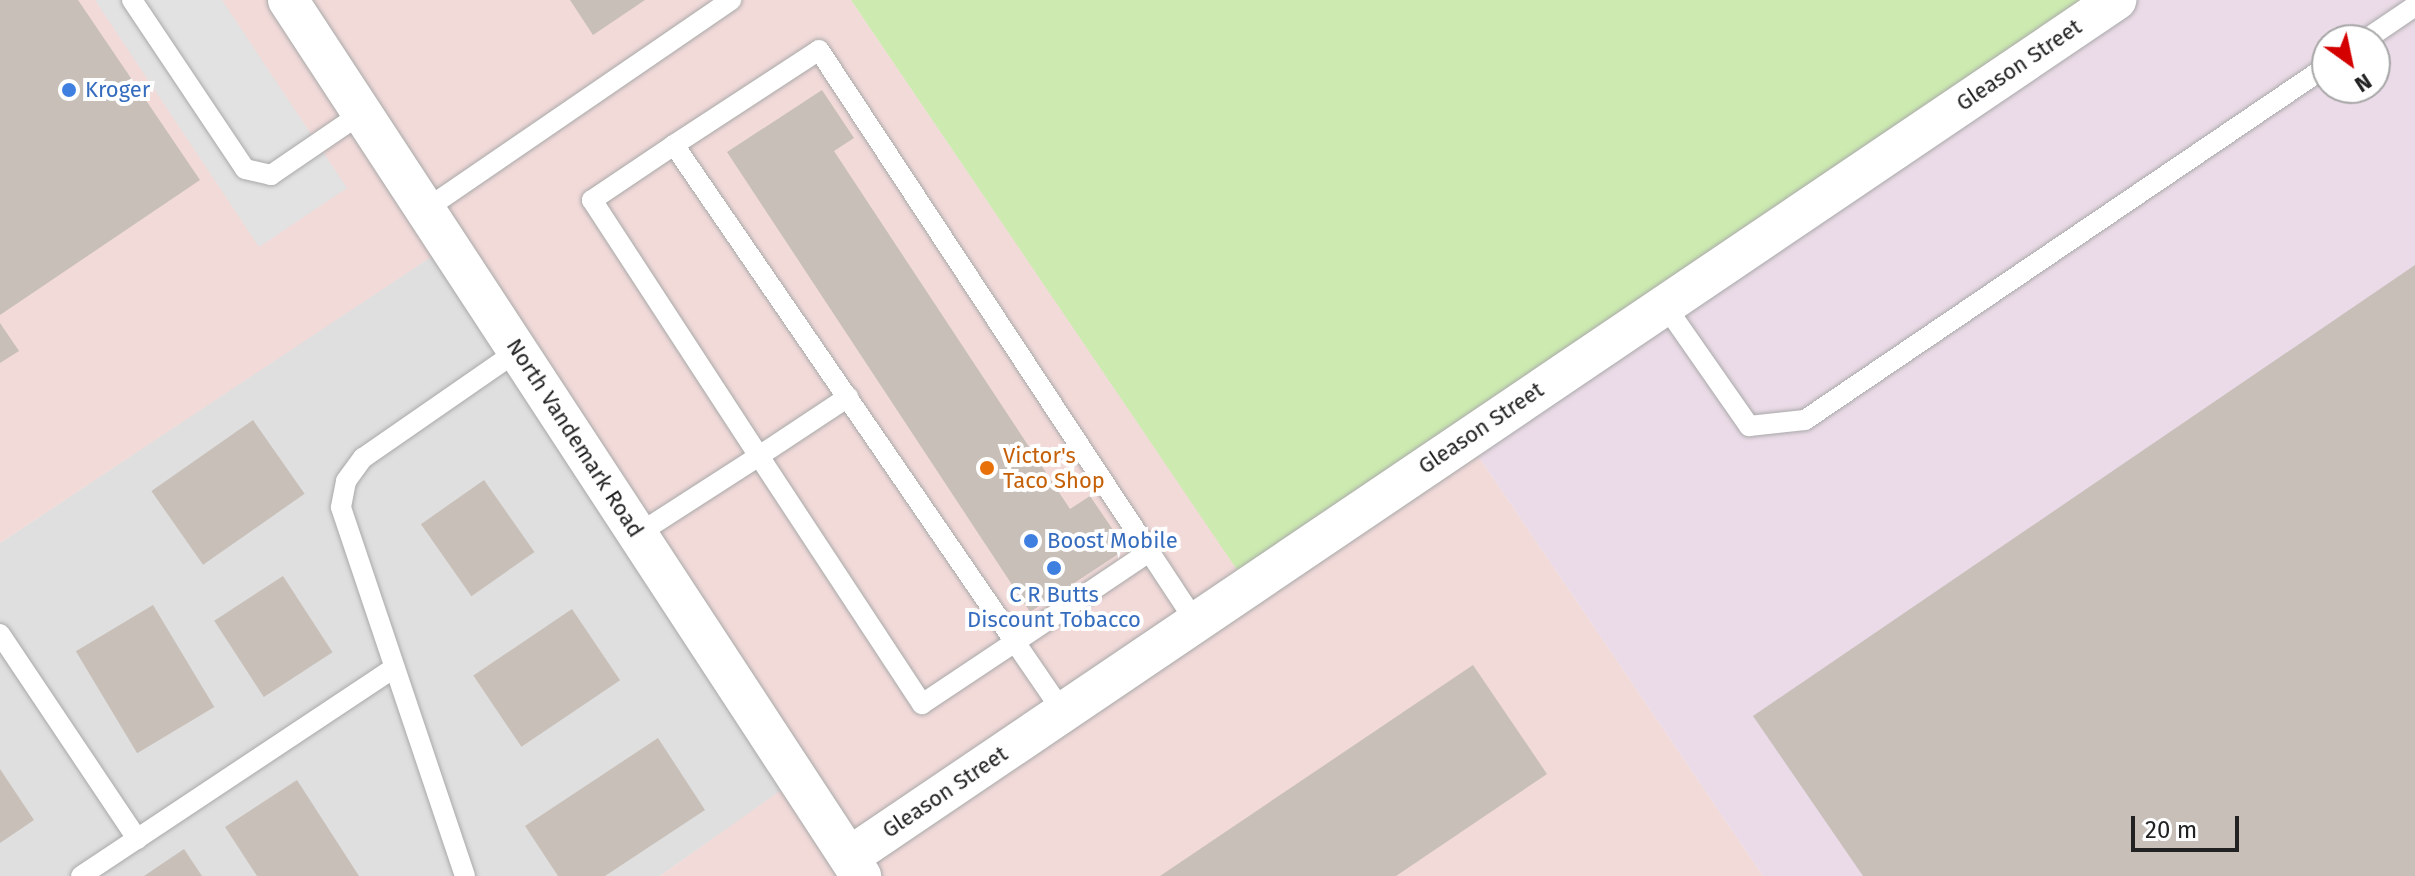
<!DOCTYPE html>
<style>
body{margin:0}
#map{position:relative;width:2415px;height:876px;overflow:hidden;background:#f2efe9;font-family:"Fira Sans",sans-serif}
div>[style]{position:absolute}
.residential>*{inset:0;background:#e0dfdf}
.commercial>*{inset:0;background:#f2dad9}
.industrial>*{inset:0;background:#ebdbe8}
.grass>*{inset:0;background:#cdebb0}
.parking>*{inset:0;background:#e2e2e2}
.building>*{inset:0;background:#c7bfb8;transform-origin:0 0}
.roads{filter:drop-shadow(0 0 2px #a9a9a9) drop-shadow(0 0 2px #a9a9a9)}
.service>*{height:20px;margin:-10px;padding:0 10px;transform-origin:10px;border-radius:10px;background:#fff}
.minor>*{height:40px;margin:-20px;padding:0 20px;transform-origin:20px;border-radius:20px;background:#fff}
.dots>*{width:22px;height:22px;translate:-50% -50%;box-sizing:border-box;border:4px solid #fff;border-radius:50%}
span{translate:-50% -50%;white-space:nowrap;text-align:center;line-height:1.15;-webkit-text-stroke:8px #fff;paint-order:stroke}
.street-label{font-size:22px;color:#222}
.shop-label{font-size:22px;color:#366cbe}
.left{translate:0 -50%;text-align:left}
.food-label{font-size:22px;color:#c56008}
.north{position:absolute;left:2311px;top:24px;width:80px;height:80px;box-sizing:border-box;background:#fff;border:2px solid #a7a7a7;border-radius:50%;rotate:147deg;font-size:22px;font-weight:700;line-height:32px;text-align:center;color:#222}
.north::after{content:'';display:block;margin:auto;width:28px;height:36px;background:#d40000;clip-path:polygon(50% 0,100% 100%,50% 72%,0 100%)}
.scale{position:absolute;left:2131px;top:816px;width:108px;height:36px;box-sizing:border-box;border:4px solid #222;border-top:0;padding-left:10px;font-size:24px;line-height:28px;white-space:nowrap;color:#222;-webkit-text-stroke:6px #fff;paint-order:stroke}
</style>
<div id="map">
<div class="residential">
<i style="clip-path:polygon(449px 244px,798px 779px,660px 876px,0 876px,0 543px)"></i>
</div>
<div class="commercial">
<i style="clip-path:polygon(0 0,851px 0,1248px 585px,1466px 438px,1763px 876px,660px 876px,797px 779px,449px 245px,0 543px)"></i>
</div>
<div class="industrial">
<i style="clip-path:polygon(evenodd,2116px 0,2415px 0,2415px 876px,1763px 876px,1466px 438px,2116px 0,2327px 40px,2375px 40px,2375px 88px,2327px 88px,2327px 40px)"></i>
</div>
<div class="grass">
<i style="clip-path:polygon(851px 0,2115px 0,1248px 586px)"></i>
</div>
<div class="parking">
<i style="clip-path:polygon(95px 0,222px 0,347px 188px,259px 247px)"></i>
</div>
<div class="building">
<i style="clip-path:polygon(0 0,78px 0,200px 180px,0 315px)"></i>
<i style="clip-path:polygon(570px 0,645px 0,593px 35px)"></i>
<i style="clip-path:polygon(822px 90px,854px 138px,834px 151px,1070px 509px,1090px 496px,1126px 549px,1030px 612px,727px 152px)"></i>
<i style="clip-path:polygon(2415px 265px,2415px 876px,1863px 876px,1753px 716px)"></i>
<i style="clip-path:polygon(0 323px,19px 351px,0 363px)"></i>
<i style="left:253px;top:420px;width:90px;height:124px;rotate:55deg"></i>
<i style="left:484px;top:480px;width:88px;height:77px;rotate:55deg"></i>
<i style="left:283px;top:576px;width:91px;height:82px;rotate:57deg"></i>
<i style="left:153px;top:605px;width:119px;height:90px;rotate:59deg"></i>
<i style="left:572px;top:609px;width:86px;height:119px;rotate:56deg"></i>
<i style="clip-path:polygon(1473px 665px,1547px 774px,1396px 876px,1160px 876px)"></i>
<i style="clip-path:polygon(658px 738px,705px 810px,605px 876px,558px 876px,525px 826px)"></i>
<i style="clip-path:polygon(0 769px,34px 820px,0 843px)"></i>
<i style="clip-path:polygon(297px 780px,359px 876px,257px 876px,225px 827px)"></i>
<i style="clip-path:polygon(184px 849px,202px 876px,144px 876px)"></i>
</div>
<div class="roads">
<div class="service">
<i style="left:132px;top:0;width:203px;rotate:56.2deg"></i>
<i style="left:245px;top:169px;width:27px;rotate:13deg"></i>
<i style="left:271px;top:175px;width:110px;rotate:-34.3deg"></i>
<i style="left:2365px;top:40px;width:60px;rotate:-34.2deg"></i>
<i style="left:674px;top:145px;width:99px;rotate:146.1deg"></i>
<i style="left:592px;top:200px;width:306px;rotate:56.9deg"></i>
<i style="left:759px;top:456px;width:107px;rotate:-33.5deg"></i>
<i style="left:426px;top:209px;width:370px;rotate:-34.4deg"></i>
<i style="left:1664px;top:304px;width:149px;rotate:55.1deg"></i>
<i style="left:1749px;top:426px;width:56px;rotate:-6.1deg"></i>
<i style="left:1805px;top:420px;width:631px;rotate:-34.14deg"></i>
<i style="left:638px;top:534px;width:144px;rotate:-32.8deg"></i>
<i style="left:759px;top:456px;width:297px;rotate:56.7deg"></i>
<i style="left:922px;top:704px;width:112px;rotate:-33.7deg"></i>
<i style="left:1015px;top:642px;width:85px;rotate:55.6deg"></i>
<i style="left:1149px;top:552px;width:161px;rotate:146.1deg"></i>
<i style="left:1015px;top:642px;width:603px;rotate:-124.45deg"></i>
<i style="left:674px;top:145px;width:173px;rotate:-33.2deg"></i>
<i style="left:819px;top:50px;width:596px;rotate:56.63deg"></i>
<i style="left:1147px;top:548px;width:87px;rotate:56.7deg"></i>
<i style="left:0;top:634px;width:247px;rotate:56.2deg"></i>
<i style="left:81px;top:876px;width:376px;rotate:-33.6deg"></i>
<i style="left:465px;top:876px;width:389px;rotate:-108.6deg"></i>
<i style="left:341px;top:507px;width:26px;rotate:-79deg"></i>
<i style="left:346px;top:481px;width:29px;rotate:-54deg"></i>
<i style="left:363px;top:458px;width:190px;rotate:-34.7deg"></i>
</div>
<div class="minor">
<i style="left:288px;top:0;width:1047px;rotate:56.81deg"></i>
<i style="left:849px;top:857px;width:1530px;rotate:-34.07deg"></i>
</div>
</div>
<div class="dots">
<i style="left:69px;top:90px;background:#3f7fe0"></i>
<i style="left:987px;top:468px;background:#e8710a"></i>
<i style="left:1031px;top:541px;background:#3f7fe0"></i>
<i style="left:1054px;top:568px;background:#3f7fe0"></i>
</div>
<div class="street-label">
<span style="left:2019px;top:65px;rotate:-34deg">Gleason Street</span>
<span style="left:1481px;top:428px;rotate:-34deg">Gleason Street</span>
<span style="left:575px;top:438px;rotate:57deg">North Vandemark Road</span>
<span style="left:945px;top:792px;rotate:-34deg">Gleason Street</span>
</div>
<div class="shop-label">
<span class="left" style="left:85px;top:90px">Kroger</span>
<span class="left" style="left:1047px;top:541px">Boost Mobile</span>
<span style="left:1054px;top:607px">C R Butts<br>Discount Tobacco</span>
</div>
<div class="food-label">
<span class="left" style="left:1003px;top:468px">Victor's<br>Taco Shop</span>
</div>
<div class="north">N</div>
<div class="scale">20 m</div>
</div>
